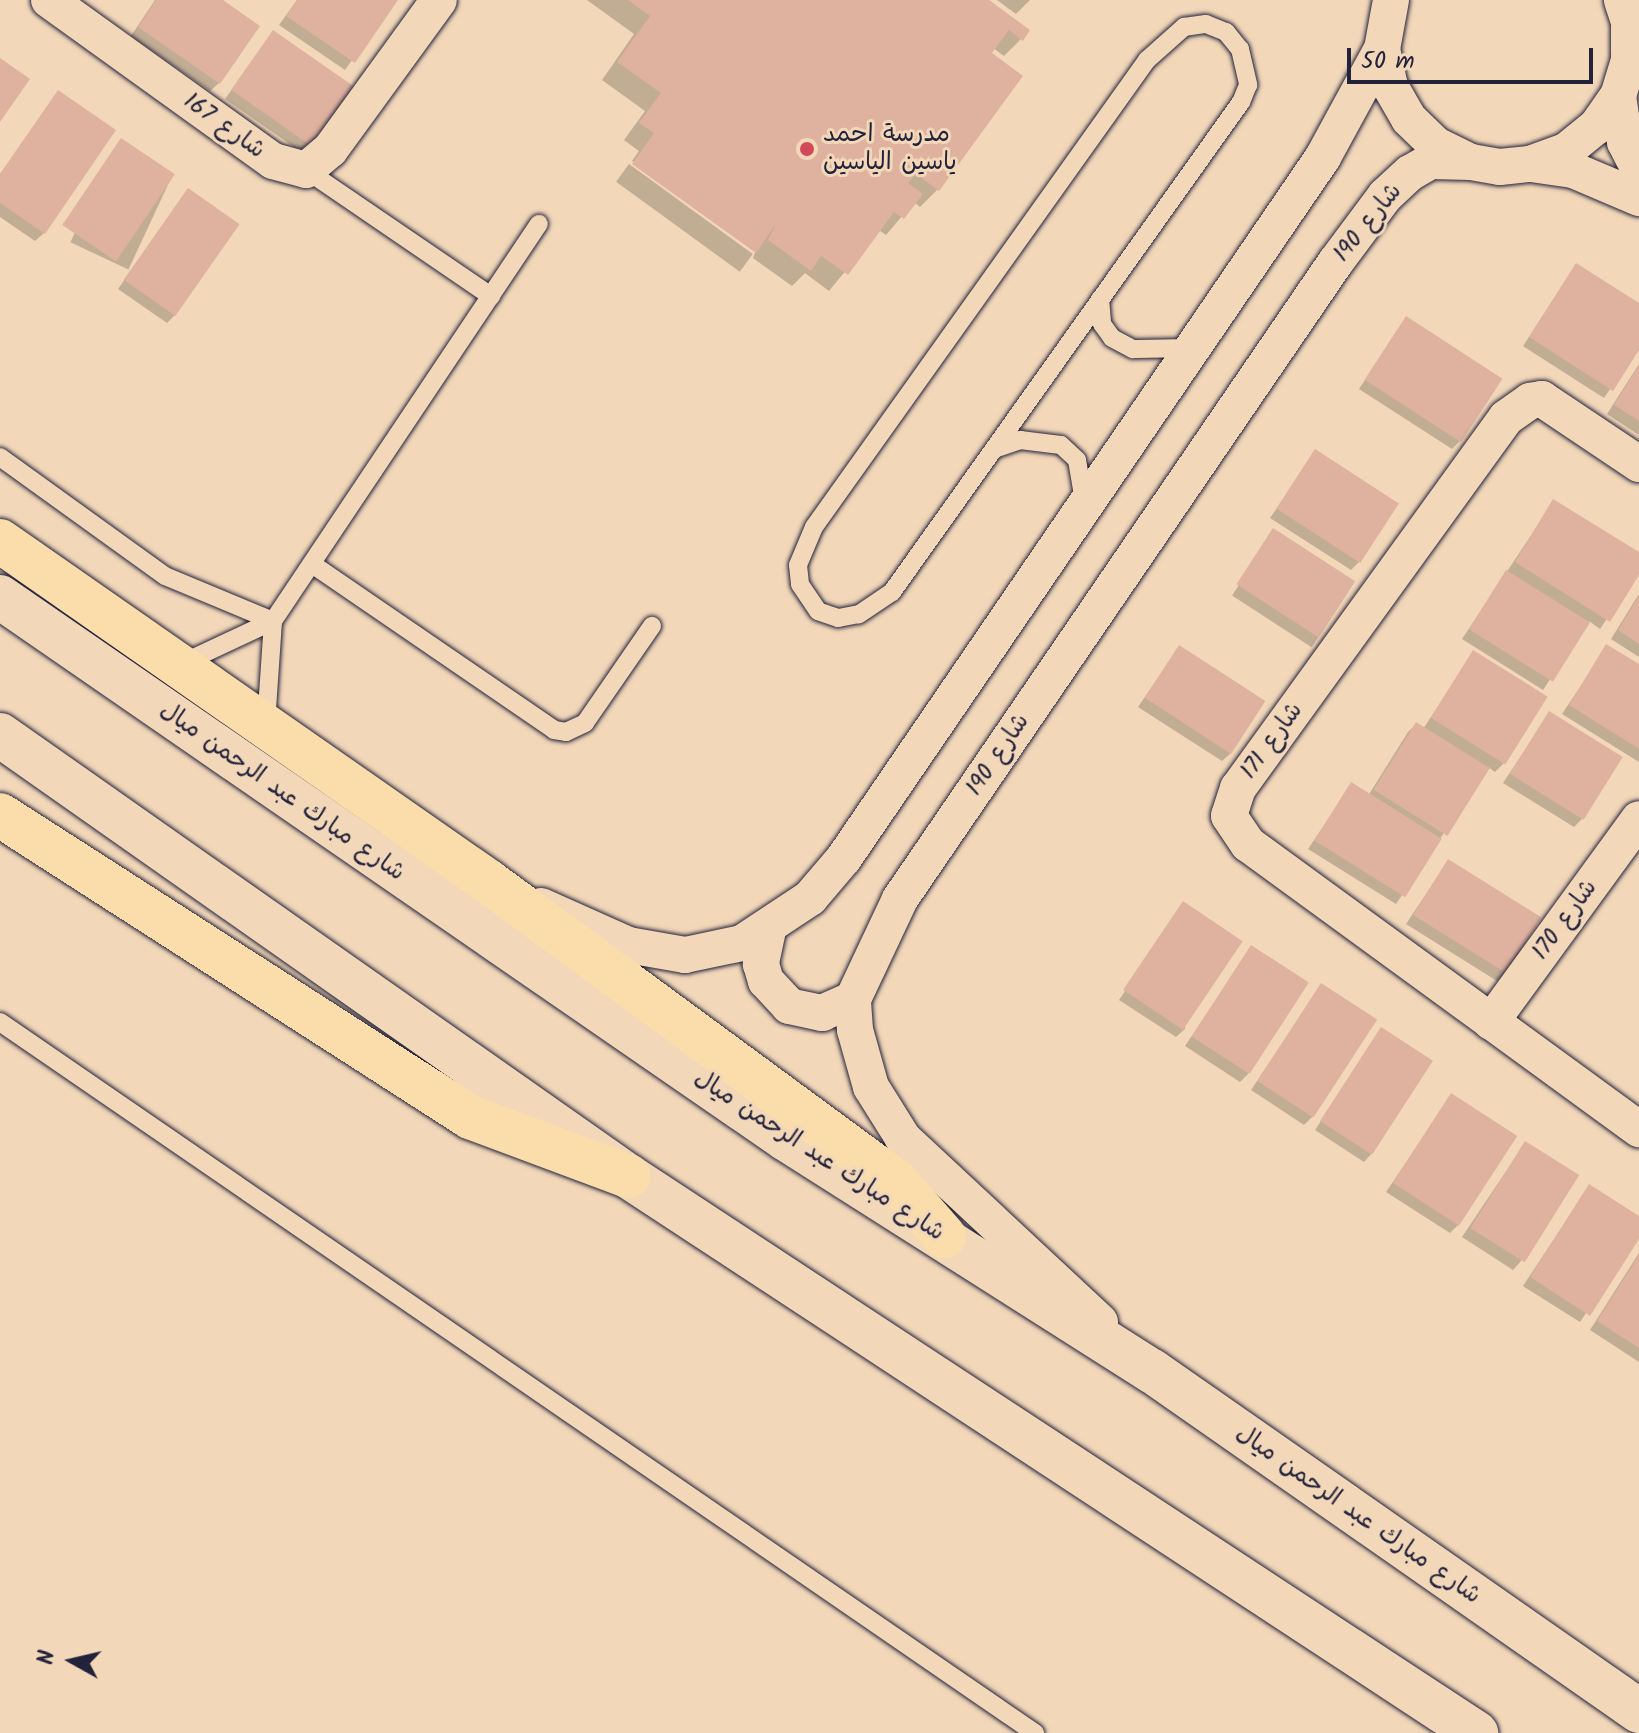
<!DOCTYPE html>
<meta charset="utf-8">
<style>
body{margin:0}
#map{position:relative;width:1639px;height:1733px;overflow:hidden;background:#f2d7b9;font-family:Kalam,"Playpen Sans Arabic",sans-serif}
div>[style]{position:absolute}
.shadow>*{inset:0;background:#0003;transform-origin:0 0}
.building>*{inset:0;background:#dfb29f;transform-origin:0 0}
.roads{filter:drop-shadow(0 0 2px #22223b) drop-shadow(0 0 2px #22223b)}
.service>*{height:18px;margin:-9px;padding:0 9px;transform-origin:9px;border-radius:9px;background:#f2d7b9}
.minor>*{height:36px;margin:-18px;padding:0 18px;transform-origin:18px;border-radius:18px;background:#f2d7b9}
.secondary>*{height:44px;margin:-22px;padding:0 22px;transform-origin:22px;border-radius:22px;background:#f2d7b9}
.motorway>*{height:44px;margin:-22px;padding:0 22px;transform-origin:22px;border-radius:22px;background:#faddab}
.dots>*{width:22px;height:22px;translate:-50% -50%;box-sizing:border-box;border:4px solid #f2d7b9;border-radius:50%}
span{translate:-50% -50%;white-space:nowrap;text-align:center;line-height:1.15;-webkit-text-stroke:6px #f2d7b9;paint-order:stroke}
.street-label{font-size:24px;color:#22223b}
.poi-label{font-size:24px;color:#22223b}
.left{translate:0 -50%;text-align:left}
.north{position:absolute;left:32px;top:1621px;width:80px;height:80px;-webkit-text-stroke:6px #f2d7b9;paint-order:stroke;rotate:278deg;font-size:22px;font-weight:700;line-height:32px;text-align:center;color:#22223b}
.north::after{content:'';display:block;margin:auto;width:28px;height:36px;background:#22223b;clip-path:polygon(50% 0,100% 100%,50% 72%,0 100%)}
.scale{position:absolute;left:1347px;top:48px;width:246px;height:36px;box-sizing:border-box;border:4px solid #22223b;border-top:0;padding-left:10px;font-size:24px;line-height:28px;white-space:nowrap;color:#22223b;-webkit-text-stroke:6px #f2d7b9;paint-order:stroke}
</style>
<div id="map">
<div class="shadow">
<i style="clip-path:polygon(155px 0,220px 0,219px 83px,210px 91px,131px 36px)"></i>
<i style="clip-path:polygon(297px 0,395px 0,345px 70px,279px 25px)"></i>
<i style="clip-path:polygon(587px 0,986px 0,1021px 39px,1004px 56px,993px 48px,937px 190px,920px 207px,914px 202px,886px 235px,879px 230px,829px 291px,805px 273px,792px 286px,753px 258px,756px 250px,632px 161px,639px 151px,624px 140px,645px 111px,602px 80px,634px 34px)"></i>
<i style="clip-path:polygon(997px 0,1030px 0,1016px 14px)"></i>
<i style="clip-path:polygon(273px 33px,318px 150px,310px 158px,225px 99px)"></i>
<i style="clip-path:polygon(58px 92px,44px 233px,35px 241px,0 217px,0 174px)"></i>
<i style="left:114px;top:149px;width:64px;height:103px;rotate:25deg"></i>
<i style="left:629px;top:164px;width:153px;height:22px;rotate:36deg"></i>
<i style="clip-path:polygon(188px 190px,175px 315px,167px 323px,118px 289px)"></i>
<i style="clip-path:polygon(1576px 265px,1639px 306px,1639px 346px,1604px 398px,1523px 346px)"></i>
<i style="clip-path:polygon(1406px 319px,1460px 441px,1452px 449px,1359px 389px)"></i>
<i style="clip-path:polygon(1639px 364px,1639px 435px,1607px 414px)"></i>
<i style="clip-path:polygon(1316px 452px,1359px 562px,1351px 570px,1270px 518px)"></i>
<i style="clip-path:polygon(1554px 501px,1639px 555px,1639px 571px,1600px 629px,1589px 621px,1543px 690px,1462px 639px)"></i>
<i style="left:1274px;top:531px;width:95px;height:77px;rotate:33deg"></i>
<i style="clip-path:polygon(1639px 594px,1639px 657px,1611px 639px)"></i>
<i style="clip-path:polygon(1179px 647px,1231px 753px,1222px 761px,1138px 707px)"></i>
<i style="clip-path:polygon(1607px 647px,1639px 667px,1639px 762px,1562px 714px)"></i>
<i style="clip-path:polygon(1473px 653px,1544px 697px,1503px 764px,1495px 772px,1488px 767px,1396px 904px,1308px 849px,1351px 785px,1368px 796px,1408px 732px,1416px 724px,1423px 729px)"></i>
<i style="clip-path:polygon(1549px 714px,1582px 819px,1574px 827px,1503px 783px)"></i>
<i style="clip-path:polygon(1448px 861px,1505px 973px,1497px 981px,1406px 924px)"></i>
<i style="clip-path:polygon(1183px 904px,1185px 1029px,1176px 1037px,1119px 1000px)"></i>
<i style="clip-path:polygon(1251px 948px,1248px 1074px,1240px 1082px,1185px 1046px)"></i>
<i style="clip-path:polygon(1321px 985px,1313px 1116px,1304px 1125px,1251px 1090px)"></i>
<i style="clip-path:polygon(1381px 1030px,1372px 1153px,1364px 1162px,1315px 1130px)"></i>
<i style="clip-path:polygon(1451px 1096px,1459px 1224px,1450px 1233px,1386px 1192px)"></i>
<i style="clip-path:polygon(1525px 1143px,1521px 1261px,1513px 1270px,1462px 1237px)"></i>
<i style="clip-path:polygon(1589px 1186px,1639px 1219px,1639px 1235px,1580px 1322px,1523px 1286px)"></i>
<i style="clip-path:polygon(1639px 1253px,1639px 1362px,1590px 1330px)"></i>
</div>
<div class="building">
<i style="clip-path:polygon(156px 0,223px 0,260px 26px,220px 84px,138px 27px)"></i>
<i style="clip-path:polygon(297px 0,398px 0,355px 63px,286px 16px)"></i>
<i style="clip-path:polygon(628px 0,989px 0,1030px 30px,1023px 41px,1009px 30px,992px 53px,1023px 76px,939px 191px,916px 174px,908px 183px,923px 194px,904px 219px,894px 212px,848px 275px,821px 256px,811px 271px,768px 240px,776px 224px,756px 253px,632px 164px,654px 133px,639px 123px,661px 93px,617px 62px,650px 16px)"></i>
<i style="left:273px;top:30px;width:107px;height:73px;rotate:35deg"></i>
<i style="clip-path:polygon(0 58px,30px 79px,0 122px)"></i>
<i style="clip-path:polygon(58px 90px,116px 130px,45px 234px,0 203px,0 174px)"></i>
<i style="left:121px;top:138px;width:65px;height:105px;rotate:34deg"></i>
<i style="left:188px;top:188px;width:63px;height:112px;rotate:35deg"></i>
<i style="clip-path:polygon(1576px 263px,1639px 303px,1639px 350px,1613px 391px,1529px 337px)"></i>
<i style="left:1406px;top:316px;width:115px;height:76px;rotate:33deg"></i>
<i style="clip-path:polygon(1639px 365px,1639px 421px,1614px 405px)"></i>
<i style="left:1315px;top:449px;width:100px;height:71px;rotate:33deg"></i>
<i style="clip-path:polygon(1553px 499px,1639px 552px,1639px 575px,1610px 622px,1515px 562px)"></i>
<i style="left:1273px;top:528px;width:98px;height:67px;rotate:33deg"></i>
<i style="left:1506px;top:570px;width:99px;height:70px;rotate:32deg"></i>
<i style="clip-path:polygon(1639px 596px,1639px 644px,1618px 630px)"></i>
<i style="clip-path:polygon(1606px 644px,1639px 664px,1639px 749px,1569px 705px)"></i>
<i style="left:1179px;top:645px;width:103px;height:63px;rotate:33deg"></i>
<i style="left:1473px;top:650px;width:88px;height:80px;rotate:32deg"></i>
<i style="left:1549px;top:711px;width:87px;height:74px;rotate:32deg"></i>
<i style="left:1416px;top:722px;width:87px;height:80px;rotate:32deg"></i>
<i style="left:1351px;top:782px;width:107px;height:69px;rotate:32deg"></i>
<i style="left:1448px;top:859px;width:110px;height:66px;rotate:32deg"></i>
<i style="left:1183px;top:901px;width:72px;height:107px;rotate:34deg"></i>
<i style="left:1251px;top:945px;width:69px;height:109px;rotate:33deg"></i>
<i style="left:1321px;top:983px;width:67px;height:117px;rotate:33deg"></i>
<i style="left:1381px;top:1027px;width:62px;height:112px;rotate:33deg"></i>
<i style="left:1451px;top:1093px;width:79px;height:107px;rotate:33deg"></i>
<i style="left:1525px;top:1141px;width:64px;height:103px;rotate:32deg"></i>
<i style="clip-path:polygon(1589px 1184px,1639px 1216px,1639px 1239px,1590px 1316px,1530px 1277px)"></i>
<i style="clip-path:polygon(1639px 1255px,1639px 1348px,1597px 1321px)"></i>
</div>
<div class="roads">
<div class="service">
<i style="left:1206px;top:24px;width:22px;rotate:22deg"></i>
<i style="left:1226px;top:32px;width:22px;rotate:51deg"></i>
<i style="left:1240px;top:49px;width:37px;rotate:77deg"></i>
<i style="left:1248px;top:85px;width:18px;rotate:112deg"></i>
<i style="left:1241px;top:102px;width:602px;rotate:125.46deg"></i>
<i style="left:892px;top:592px;width:40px;rotate:146deg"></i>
<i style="left:859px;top:614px;width:21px;rotate:169deg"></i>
<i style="left:838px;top:618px;width:21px;rotate:-161deg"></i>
<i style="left:818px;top:611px;width:32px;rotate:-124deg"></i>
<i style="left:800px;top:584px;width:19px;rotate:-96deg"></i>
<i style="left:798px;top:565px;width:41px;rotate:-67.2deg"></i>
<i style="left:814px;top:527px;width:574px;rotate:-54.51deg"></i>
<i style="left:1147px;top:60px;width:50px;rotate:-41.7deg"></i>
<i style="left:1184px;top:27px;width:22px;rotate:-8deg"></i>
<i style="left:306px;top:170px;width:224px;rotate:34.3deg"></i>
<i style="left:1100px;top:299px;width:25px;rotate:85deg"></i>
<i style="left:1102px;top:324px;width:17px;rotate:54deg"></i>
<i style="left:1112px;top:338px;width:24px;rotate:28deg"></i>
<i style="left:1133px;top:349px;width:59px;rotate:-1deg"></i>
<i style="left:994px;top:449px;width:28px;rotate:-19deg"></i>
<i style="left:1020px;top:440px;width:41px;rotate:7deg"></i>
<i style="left:1061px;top:445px;width:22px;rotate:43deg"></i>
<i style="left:1077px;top:460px;width:42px;rotate:80.3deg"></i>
<i style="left:0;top:457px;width:203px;rotate:35.8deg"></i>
<i style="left:165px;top:576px;width:117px;rotate:22.6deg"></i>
<i style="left:312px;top:564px;width:293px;rotate:34.4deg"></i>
<i style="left:554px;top:730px;width:12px;rotate:9deg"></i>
<i style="left:566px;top:732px;width:21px;rotate:-25deg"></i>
<i style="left:585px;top:723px;width:118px;rotate:-55.4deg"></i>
<i style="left:181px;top:664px;width:102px;rotate:-25.1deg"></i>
<i style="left:266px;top:724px;width:103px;rotate:-86.1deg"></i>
<i style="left:273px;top:621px;width:478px;rotate:-56.2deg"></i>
<i style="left:0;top:1022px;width:1256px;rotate:34.49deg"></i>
</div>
<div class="minor">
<i style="left:49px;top:0;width:276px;rotate:35.7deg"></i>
<i style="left:273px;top:161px;width:34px;rotate:15deg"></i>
<i style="left:306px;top:170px;width:31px;rotate:-40deg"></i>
<i style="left:330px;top:150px;width:185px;rotate:-54deg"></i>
<i style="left:1391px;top:0;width:50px;rotate:100.4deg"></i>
<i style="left:1382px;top:49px;width:38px;rotate:78deg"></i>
<i style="left:1390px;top:86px;width:38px;rotate:60deg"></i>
<i style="left:1409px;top:119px;width:37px;rotate:44deg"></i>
<i style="left:1436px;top:145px;width:39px;rotate:26deg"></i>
<i style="left:1471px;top:162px;width:29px;rotate:10deg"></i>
<i style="left:1500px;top:167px;width:30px;rotate:-6deg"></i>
<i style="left:1530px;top:164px;width:38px;rotate:-20deg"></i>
<i style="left:1566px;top:151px;width:38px;rotate:-39deg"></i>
<i style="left:1596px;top:127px;width:38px;rotate:-55deg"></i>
<i style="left:1618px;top:96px;width:38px;rotate:-73deg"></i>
<i style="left:1629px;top:60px;width:38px;rotate:-90deg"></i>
<i style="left:1629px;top:22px;width:23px;rotate:-108deg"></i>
<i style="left:1618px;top:96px;width:47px;rotate:81.3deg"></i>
<i style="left:1625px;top:142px;width:30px;rotate:63deg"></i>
<i style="left:1531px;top:164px;width:42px;rotate:8.1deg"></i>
<i style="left:1573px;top:170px;width:72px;rotate:23deg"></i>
<i style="left:1639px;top:464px;width:117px;rotate:-146.2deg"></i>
<i style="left:1542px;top:399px;width:12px;rotate:171deg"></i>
<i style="left:1530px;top:401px;width:29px;rotate:145deg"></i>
<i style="left:1506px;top:418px;width:457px;rotate:125.9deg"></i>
<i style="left:1238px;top:788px;width:29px;rotate:108deg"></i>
<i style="left:1229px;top:816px;width:34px;rotate:56deg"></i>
<i style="left:1248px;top:844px;width:484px;rotate:36.1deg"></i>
<i style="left:541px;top:906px;width:95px;rotate:24.1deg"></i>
<i style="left:628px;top:945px;width:58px;rotate:10deg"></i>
<i style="left:685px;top:955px;width:58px;rotate:-11.9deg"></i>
<i style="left:742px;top:943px;width:82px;rotate:-33.5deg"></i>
<i style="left:810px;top:898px;width:52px;rotate:-49.6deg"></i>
<i style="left:844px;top:858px;width:849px;rotate:-55.65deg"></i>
<i style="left:1323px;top:157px;width:123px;rotate:-61.4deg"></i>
<i style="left:768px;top:930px;width:35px;rotate:102deg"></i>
<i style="left:761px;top:964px;width:18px;rotate:74deg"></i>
<i style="left:766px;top:981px;width:34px;rotate:47deg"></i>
<i style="left:789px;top:1006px;width:34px;rotate:12deg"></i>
<i style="left:822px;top:1013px;width:34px;rotate:-24deg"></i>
<i style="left:1491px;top:1022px;width:251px;rotate:-53.9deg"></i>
<i style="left:1100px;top:1322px;width:270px;rotate:-137deg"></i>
<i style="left:903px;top:1138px;width:60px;rotate:-122.1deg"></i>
<i style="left:871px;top:1087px;width:59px;rotate:-105.7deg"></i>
<i style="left:855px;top:1030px;width:31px;rotate:-94deg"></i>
<i style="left:853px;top:999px;width:110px;rotate:-64.8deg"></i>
<i style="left:900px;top:899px;width:771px;rotate:-55.63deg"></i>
<i style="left:1335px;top:263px;width:84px;rotate:-53.3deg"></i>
<i style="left:1385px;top:196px;width:34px;rotate:-43deg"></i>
<i style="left:1410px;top:173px;width:24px;rotate:-30deg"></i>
<i style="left:1431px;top:161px;width:40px;rotate:1.4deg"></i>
</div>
<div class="secondary">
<i style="left:0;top:597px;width:955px;rotate:34.59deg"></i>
<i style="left:786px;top:1139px;width:433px;rotate:32.4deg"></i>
<i style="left:1152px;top:1371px;width:594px;rotate:34.92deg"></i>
<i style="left:0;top:735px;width:767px;rotate:35.08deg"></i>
<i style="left:628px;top:1176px;width:1015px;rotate:33.3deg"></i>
</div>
<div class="motorway">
<i style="left:0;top:541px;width:596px;rotate:34.89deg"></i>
<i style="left:489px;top:882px;width:506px;rotate:36.33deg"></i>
<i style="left:897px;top:1182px;width:72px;rotate:49deg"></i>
<i style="left:0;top:815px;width:559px;rotate:32.72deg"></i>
<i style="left:470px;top:1117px;width:169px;rotate:20.5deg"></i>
</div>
</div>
<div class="dots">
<i style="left:807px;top:149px;background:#d1495b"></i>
</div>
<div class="street-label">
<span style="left:224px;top:126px;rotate:36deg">شارع 167</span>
<span style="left:1368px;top:223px;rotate:-51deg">شارع 190</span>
<span style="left:1272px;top:741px;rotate:-54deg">شارع 171</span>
<span style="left:998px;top:755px;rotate:-56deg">شارع 190</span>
<span style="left:282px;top:792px;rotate:35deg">شارع مبارك عبد الرحمن ميال</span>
<span style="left:1565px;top:920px;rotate:-54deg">شارع 170</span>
<span style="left:819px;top:1156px;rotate:33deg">شارع مبارك عبد الرحمن ميال</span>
<span style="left:1358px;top:1515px;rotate:35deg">شارع مبارك عبد الرحمن ميال</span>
</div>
<div class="poi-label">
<span class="left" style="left:823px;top:149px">مدرسة احمد<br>ياسين الياسين</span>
</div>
<div class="north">N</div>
<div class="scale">50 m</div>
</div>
